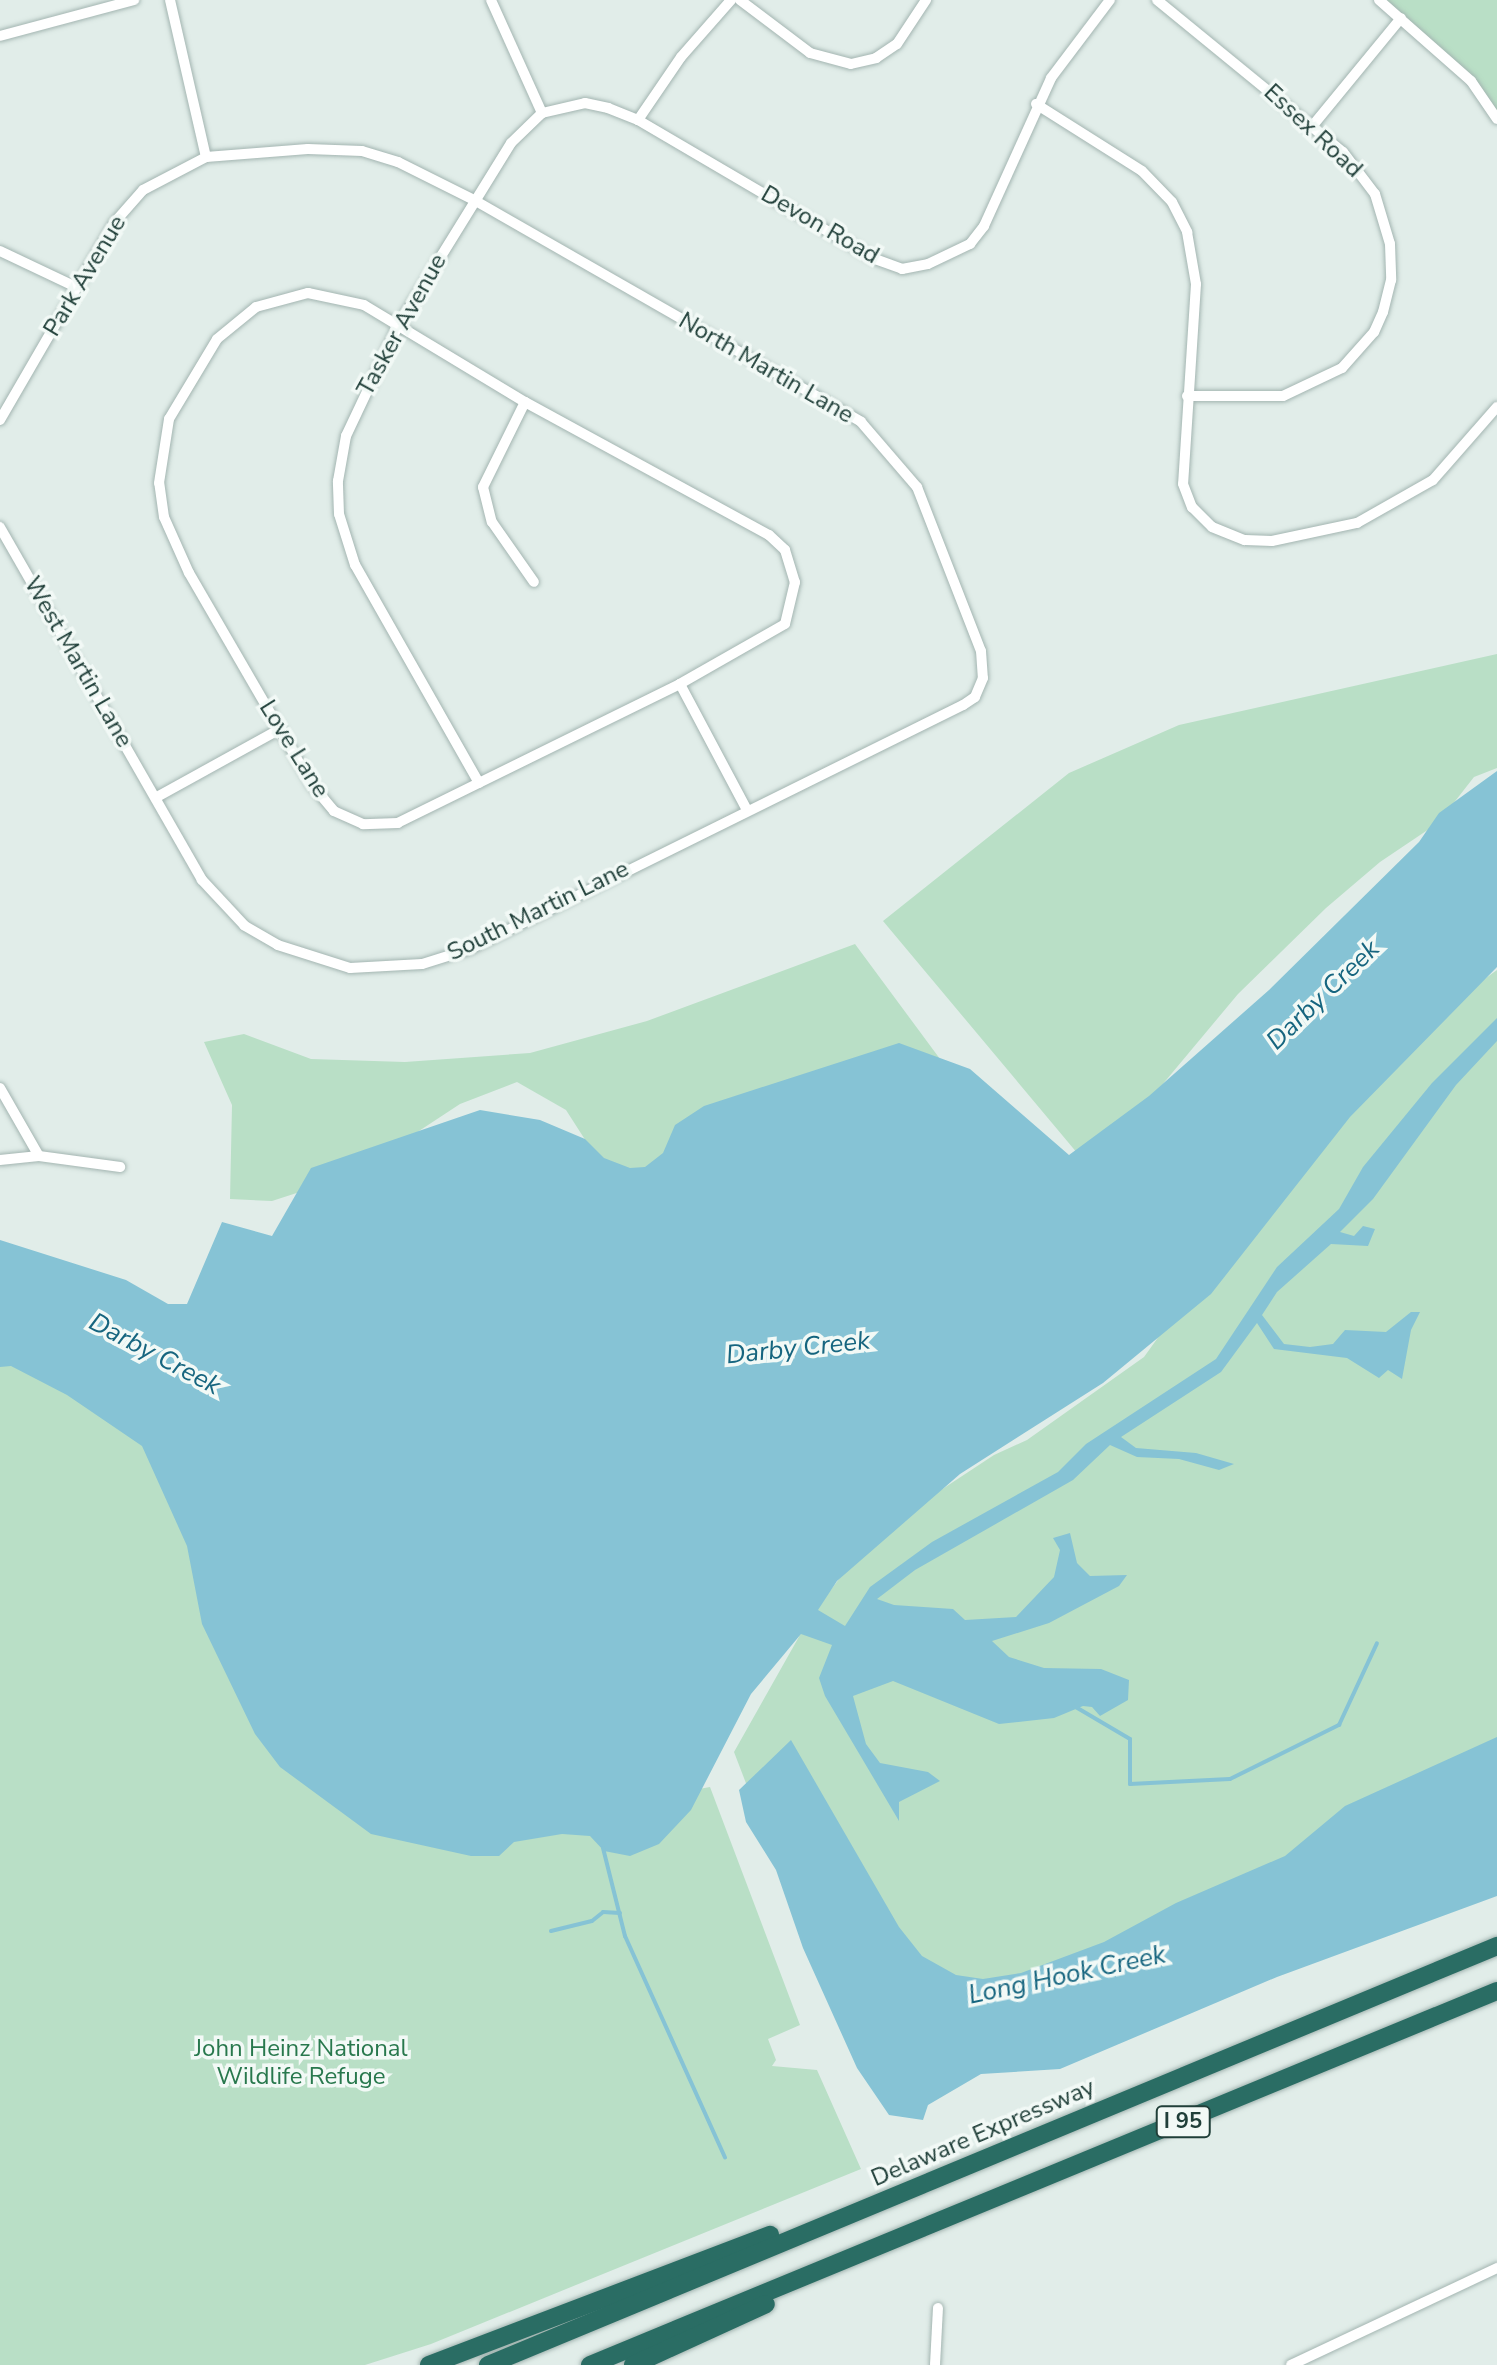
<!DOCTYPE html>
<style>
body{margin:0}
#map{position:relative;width:1497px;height:2365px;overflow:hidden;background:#e1ede9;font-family:"Nunito Sans",sans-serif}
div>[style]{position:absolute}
.green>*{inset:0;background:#b9dfc6}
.water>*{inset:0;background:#86c3d5}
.stream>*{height:4px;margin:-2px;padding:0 2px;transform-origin:2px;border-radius:2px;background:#86c3d5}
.roads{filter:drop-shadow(0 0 2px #a3b5b1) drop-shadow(0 0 2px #a3b5b1)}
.minor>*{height:10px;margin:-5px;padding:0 5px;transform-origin:5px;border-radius:5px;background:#fff}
.motorway>*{height:18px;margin:-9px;padding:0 9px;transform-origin:9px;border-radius:9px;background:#2a6d64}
span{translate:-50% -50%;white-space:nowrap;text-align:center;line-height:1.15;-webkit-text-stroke:7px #f2f9f6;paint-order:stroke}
.shield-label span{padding:2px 6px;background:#f2f9f6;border:2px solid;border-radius:6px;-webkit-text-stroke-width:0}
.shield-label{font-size:22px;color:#203f39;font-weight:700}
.street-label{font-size:24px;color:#203f39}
.park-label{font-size:24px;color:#28784d}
.water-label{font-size:26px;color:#16657f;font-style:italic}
</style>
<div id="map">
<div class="green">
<i style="clip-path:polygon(1379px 0,1497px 0,1497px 119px,1471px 81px)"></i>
<i style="clip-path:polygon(1497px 654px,1497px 768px,1474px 777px,1438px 823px,1380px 862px,1326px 908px,1238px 994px,1162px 1085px,1083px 1160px,883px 921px,1069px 773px,1179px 725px)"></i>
<i style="clip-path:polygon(855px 944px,1045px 1201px,618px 1191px,566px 1110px,517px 1082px,460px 1104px,352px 1175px,272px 1201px,230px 1199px,232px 1105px,204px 1042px,244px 1034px,311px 1059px,405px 1062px,530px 1053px,647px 1021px)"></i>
<i style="clip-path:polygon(1497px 970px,1497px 1814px,1013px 1989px,818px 1971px,734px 1752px,809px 1619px,842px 1575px,903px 1515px,994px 1455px,1027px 1440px,1144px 1357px,1162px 1332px,1171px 1296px,1472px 988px)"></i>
<i style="clip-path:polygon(0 1358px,33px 1359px,699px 1789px,710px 1787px,800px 2025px,768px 2039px,776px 2060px,772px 2066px,817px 2070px,861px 2169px,431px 2344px,365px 2365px,0 2365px)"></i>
</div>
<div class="water">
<i style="clip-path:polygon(1497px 771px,1497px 967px,1350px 1117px,1211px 1294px,1103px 1383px,960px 1474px,837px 1581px,818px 1610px,845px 1626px,870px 1587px,932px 1542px,1058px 1472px,1086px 1444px,1216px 1359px,1277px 1267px,1339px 1209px,1363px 1167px,1432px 1083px,1497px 1018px,1497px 1041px,1456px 1085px,1373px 1199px,1340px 1232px,1354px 1236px,1363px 1226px,1375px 1229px,1368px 1246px,1331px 1244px,1277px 1292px,1262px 1315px,1284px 1344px,1310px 1347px,1333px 1344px,1345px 1330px,1386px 1332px,1411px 1312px,1420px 1312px,1411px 1330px,1402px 1379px,1388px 1370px,1379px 1378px,1347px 1358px,1274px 1349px,1257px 1323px,1221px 1372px,1121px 1437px,1136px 1448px,1196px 1453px,1234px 1464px,1219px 1470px,1179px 1459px,1137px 1457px,1110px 1445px,1073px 1480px,915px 1570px,877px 1599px,894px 1605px,953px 1609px,965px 1620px,1016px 1617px,1054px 1577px,1060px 1550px,1053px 1538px,1070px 1533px,1077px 1563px,1090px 1576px,1127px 1575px,1119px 1586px,1049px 1623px,992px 1641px,1009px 1657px,1044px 1668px,1101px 1669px,1129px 1680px,1128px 1700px,1100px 1716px,1092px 1707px,1083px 1706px,1054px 1718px,999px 1724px,893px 1681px,853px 1696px,866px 1744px,880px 1763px,928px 1772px,940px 1781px,899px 1802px,899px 1821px,825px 1696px,819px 1678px,832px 1645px,801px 1634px,751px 1694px,691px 1810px,659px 1844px,630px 1856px,604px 1851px,590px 1836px,562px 1834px,514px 1842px,499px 1856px,471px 1856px,371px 1834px,280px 1767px,255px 1734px,202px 1624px,187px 1546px,142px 1446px,67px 1395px,11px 1366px,0 1367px,0 1240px,126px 1280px,168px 1304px,187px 1304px,222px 1222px,272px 1236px,311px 1168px,480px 1110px,540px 1120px,585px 1139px,604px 1158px,630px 1168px,645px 1167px,663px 1153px,675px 1125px,704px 1106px,899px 1043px,970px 1069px,1069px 1155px,1149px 1096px,1269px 990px,1419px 842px,1439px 813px)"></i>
<i style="clip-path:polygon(1497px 1737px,1497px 1896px,1277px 1977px,1060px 2069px,981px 2074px,928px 2105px,923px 2120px,889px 2115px,857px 2068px,803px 1948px,776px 1870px,746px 1822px,739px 1790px,791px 1740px,899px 1927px,922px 1956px,956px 1975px,983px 1979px,1021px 1973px,1104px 1942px,1176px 1903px,1285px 1856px,1345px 1806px)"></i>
</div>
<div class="stream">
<i style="left:1074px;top:1706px;width:65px;rotate:30.5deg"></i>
<i style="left:1130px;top:1739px;width:45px;rotate:90deg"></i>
<i style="left:1130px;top:1784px;width:100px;rotate:-2.9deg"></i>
<i style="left:1230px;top:1779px;width:122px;rotate:-26.4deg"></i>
<i style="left:1339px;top:1725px;width:90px;rotate:-65.1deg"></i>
<i style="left:603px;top:1848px;width:91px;rotate:76deg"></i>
<i style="left:625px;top:1936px;width:243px;rotate:65.7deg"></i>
<i style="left:551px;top:1931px;width:42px;rotate:-13.7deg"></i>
<i style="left:592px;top:1921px;width:14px;rotate:-39deg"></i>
<i style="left:603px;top:1912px;width:17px;rotate:3deg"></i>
</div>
<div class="roads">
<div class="minor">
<i style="left:170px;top:0;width:161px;rotate:77.1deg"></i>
<i style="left:491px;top:0;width:124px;rotate:65.7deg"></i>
<i style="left:740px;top:0;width:88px;rotate:37.1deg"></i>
<i style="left:810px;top:53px;width:42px;rotate:15deg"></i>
<i style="left:851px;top:64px;width:26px;rotate:-13deg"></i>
<i style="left:876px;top:58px;width:25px;rotate:-34deg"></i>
<i style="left:897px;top:44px;width:53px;rotate:-56.6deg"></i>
<i style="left:1157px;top:0;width:240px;rotate:39.3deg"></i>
<i style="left:1343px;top:152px;width:53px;rotate:52.7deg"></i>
<i style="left:1375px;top:194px;width:52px;rotate:73.3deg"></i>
<i style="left:1390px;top:244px;width:36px;rotate:88deg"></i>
<i style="left:1391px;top:280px;width:33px;rotate:104deg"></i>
<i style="left:1383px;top:312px;width:22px;rotate:114deg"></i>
<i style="left:1374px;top:332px;width:48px;rotate:131.6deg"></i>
<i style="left:1342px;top:368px;width:65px;rotate:154.6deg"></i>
<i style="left:1283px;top:396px;width:96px;rotate:180deg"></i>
<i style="left:1379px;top:0;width:123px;rotate:41.4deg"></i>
<i style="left:1471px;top:81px;width:46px;rotate:55.6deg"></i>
<i style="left:0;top:36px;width:139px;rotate:-15deg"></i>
<i style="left:1036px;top:104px;width:125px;rotate:32.3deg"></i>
<i style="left:1142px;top:171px;width:43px;rotate:45.9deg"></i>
<i style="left:1172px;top:202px;width:34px;rotate:63deg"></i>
<i style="left:1187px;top:232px;width:53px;rotate:80.2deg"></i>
<i style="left:1196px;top:284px;width:200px;rotate:93.7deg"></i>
<i style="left:1183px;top:484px;width:25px;rotate:69deg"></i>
<i style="left:1192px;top:507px;width:28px;rotate:45deg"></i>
<i style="left:1212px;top:527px;width:35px;rotate:22deg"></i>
<i style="left:1245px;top:540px;width:27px;rotate:2deg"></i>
<i style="left:1272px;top:541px;width:87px;rotate:-12deg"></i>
<i style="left:1357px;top:523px;width:87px;rotate:-29.5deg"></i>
<i style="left:1433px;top:480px;width:97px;rotate:-48.8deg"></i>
<i style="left:638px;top:120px;width:76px;rotate:-55.7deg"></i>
<i style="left:681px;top:57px;width:76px;rotate:-48.7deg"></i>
<i style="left:1314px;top:124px;width:137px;rotate:-50.6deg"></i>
<i style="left:0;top:251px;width:84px;rotate:25.3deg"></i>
<i style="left:308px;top:293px;width:57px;rotate:12.1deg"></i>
<i style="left:364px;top:305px;width:188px;rotate:31.1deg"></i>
<i style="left:525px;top:402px;width:278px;rotate:28.6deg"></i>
<i style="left:769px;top:535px;width:22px;rotate:43deg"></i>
<i style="left:785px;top:550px;width:34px;rotate:73deg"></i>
<i style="left:795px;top:582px;width:43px;rotate:103.4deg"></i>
<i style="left:785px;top:624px;width:121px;rotate:150.3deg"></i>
<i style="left:680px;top:684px;width:314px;rotate:153.8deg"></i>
<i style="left:398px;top:823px;width:35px;rotate:178deg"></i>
<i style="left:363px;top:824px;width:32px;rotate:-156deg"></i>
<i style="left:334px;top:811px;width:34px;rotate:-130deg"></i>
<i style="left:312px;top:785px;width:245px;rotate:-120.1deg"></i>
<i style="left:189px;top:573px;width:61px;rotate:-114.1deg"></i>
<i style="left:164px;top:517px;width:34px;rotate:-98deg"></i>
<i style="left:159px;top:483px;width:65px;rotate:-81.1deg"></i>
<i style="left:169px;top:419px;width:93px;rotate:-59deg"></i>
<i style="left:217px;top:339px;width:50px;rotate:-39.4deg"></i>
<i style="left:256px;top:307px;width:54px;rotate:-15.1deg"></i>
<i style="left:525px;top:402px;width:95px;rotate:116.3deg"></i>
<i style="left:483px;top:487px;width:36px;rotate:76deg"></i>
<i style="left:492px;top:522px;width:73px;rotate:55deg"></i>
<i style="left:0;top:420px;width:228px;rotate:-59.9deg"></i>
<i style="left:114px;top:223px;width:44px;rotate:-48.7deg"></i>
<i style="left:143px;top:190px;width:71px;rotate:-27.6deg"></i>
<i style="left:206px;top:157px;width:102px;rotate:-4.5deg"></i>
<i style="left:308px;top:149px;width:54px;rotate:2.1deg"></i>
<i style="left:362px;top:151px;width:38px;rotate:17deg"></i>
<i style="left:398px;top:162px;width:85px;rotate:26.6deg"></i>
<i style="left:474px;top:200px;width:446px;rotate:29.8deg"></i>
<i style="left:861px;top:422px;width:86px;rotate:49.3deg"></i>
<i style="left:917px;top:487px;width:176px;rotate:68.7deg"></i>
<i style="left:981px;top:651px;width:27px;rotate:86deg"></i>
<i style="left:983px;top:678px;width:21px;rotate:113deg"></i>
<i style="left:975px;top:697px;width:14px;rotate:146deg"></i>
<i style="left:963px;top:705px;width:550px;rotate:153.67deg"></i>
<i style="left:470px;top:949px;width:50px;rotate:162.6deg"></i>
<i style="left:422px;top:964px;width:72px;rotate:176.8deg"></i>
<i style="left:350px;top:968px;width:76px;rotate:-162.3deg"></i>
<i style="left:278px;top:945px;width:39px;rotate:-150deg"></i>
<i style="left:244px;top:925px;width:62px;rotate:-133deg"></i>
<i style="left:202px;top:880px;width:407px;rotate:-119.8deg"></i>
<i style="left:680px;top:684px;width:140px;rotate:62deg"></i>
<i style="left:479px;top:783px;width:251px;rotate:-119.6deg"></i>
<i style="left:355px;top:565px;width:53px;rotate:-107.4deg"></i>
<i style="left:339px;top:514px;width:33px;rotate:-92deg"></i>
<i style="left:338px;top:481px;width:46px;rotate:-79.9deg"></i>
<i style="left:346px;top:436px;width:122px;rotate:-64.7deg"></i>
<i style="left:398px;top:326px;width:215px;rotate:-58.3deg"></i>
<i style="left:511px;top:143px;width:43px;rotate:-44.1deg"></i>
<i style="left:542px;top:113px;width:44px;rotate:-13.1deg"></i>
<i style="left:585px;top:103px;width:24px;rotate:12deg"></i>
<i style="left:608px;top:108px;width:32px;rotate:22deg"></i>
<i style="left:638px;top:120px;width:275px;rotate:30.4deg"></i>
<i style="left:875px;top:259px;width:29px;rotate:20deg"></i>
<i style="left:902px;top:269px;width:26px;rotate:-11deg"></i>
<i style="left:928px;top:264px;width:47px;rotate:-25.5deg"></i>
<i style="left:970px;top:244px;width:23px;rotate:-52deg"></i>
<i style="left:984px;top:226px;width:162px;rotate:-65.6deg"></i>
<i style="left:1051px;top:78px;width:98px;rotate:-52.9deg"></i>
<i style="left:157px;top:797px;width:141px;rotate:-28.9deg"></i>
<i style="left:0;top:1088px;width:78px;rotate:60.2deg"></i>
<i style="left:0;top:1160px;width:39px;rotate:-6deg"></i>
<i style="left:39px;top:1156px;width:82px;rotate:7.7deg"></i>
<i style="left:935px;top:2365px;width:57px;rotate:-87deg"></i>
<i style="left:1291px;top:2365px;width:228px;rotate:-25.2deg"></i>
</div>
<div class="motorway">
<i style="left:429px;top:2365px;width:365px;rotate:-20.9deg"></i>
<i style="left:488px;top:2365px;width:1093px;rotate:-22.55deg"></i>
<i style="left:590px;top:2365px;width:981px;rotate:-22.41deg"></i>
<i style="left:633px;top:2365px;width:146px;rotate:-24.6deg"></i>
</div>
</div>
<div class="shield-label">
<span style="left:1183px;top:2122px">I 95</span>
</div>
<div class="street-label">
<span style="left:1313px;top:131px;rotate:43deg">Essex Road</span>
<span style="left:820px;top:225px;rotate:30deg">Devon Road</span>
<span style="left:85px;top:276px;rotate:-59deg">Park Avenue</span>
<span style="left:402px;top:325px;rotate:-61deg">Tasker Avenue</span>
<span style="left:766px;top:368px;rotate:30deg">North Martin Lane</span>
<span style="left:78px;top:662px;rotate:60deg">West Martin Lane</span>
<span style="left:294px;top:749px;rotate:58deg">Love Lane</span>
<span style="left:538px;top:911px;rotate:-26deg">South Martin Lane</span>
<span style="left:983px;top:2133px;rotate:-23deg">Delaware Expressway</span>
</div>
<div class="park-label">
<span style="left:301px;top:2063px">John Heinz National<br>Wildlife Refuge</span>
</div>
<div class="water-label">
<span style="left:1323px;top:995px;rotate:-44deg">Darby Creek</span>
<span style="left:798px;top:1348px;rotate:-6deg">Darby Creek</span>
<span style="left:155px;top:1354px;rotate:28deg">Darby Creek</span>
<span style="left:1067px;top:1975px;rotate:-12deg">Long Hook Creek</span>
</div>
</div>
